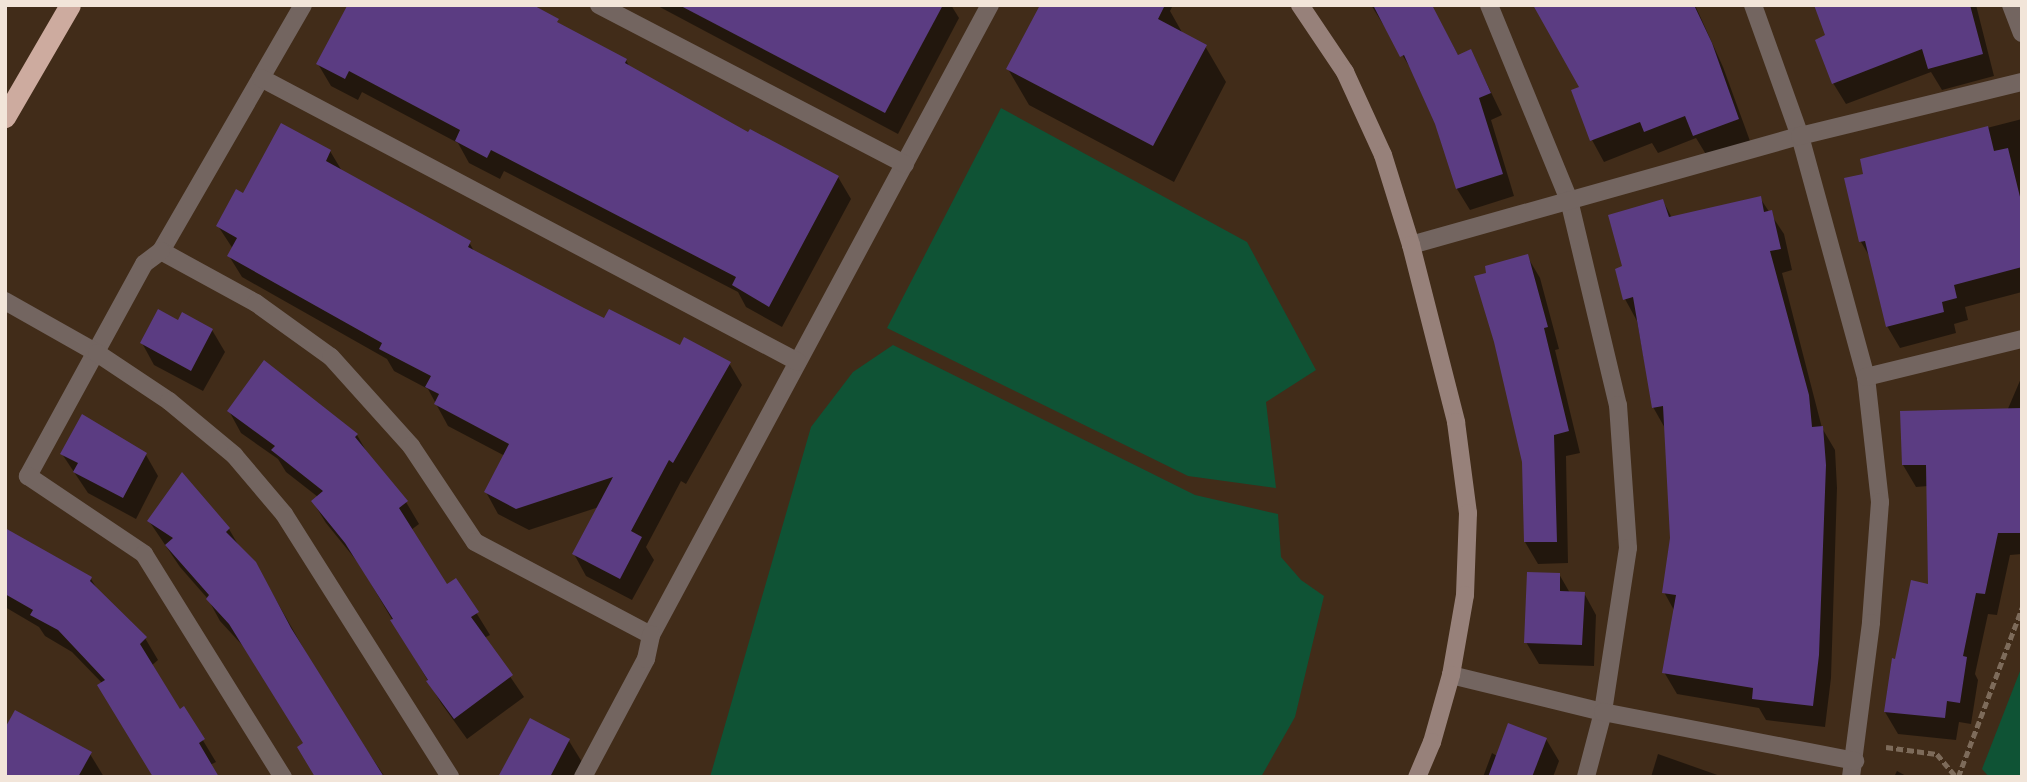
<!DOCTYPE html>
<style>
body{margin:0}
#map{position:relative;width:2027px;height:782px;overflow:hidden;background:#412c19;font-family:"Open Sans",sans-serif}
div>[style]{position:absolute}
.green>*{inset:0;background:#0f5335}
.shadow>*{inset:0;background:#0007}
.building>*{inset:0;background:#5b3c82}
.path>*{height:4.5px;margin-top:-2.25px;transform-origin:0;background:repeating-linear-gradient(90deg,#7d6b5a 0 7px,transparent 0 10.5px)}
.street>*{height:18px;margin:-9px;padding:0 9px;transform-origin:9px;border-radius:9px;background:#736560}
.secondary>*{height:18px;margin:-9px;padding:0 9px;transform-origin:9px;border-radius:9px;background:#97817a}
.highway>*{height:21px;margin:-10.5px;padding:0 10.5px;transform-origin:10.5px;border-radius:10.5px;background:#cdab9f}
span{translate:-50% -50%;white-space:nowrap;text-align:center;line-height:1.15;-webkit-text-stroke:5px #20170e;paint-order:stroke}
.frame{position:absolute;inset:0;border:7px solid #f2e5d9;pointer-events:none}
</style>
<div id="map">
<div class="green">
<i style="clip-path:polygon(1001px 108px,1247px 242px,1316px 370px,1266px 402px,1276px 488px,1188px 476px,887px 328px)"></i>
<i style="clip-path:polygon(893px 345px,1195px 495px,1278px 514px,1281px 557px,1301px 580px,1324px 596px,1295px 717px,1261px 777px,710px 777px,811px 427px,853px 372px)"></i>
<i style="clip-path:polygon(2022px 666px,2022px 777px,1989px 777px,1982px 769px)"></i>
</div>
<div class="shadow">
<i style="clip-path:polygon(349px 5px,489px 5px,626px 60px,630px 68px,749px 134px,838px 177px,851px 199px,782px 327px,746px 307px,738px 292px,504px 171px,500px 179px,469px 163px,458px 143px,362px 92px,358px 100px,331px 86px,318px 64px)"></i>
<i style="clip-path:polygon(656px 5px,951px 5px,959px 18px,898px 134px)"></i>
<i style="clip-path:polygon(1042px 5px,1173px 5px,1170px 11px,1183px 34px,1205px 46px,1226px 82px,1174px 182px,1029px 105px,1008px 69px)"></i>
<i style="clip-path:polygon(1371px 5px,1431px 5px,1459px 57px,1471px 51px,1502px 115px,1491px 120px,1514px 196px,1470px 210px,1457px 189px,1437px 124px,1416px 77px)"></i>
<i style="clip-path:polygon(1535px 5px,1695px 5px,1723px 67px,1750px 141px,1707px 156px,1696px 138px,1658px 153px,1652px 143px,1604px 162px,1592px 140px,1581px 88px)"></i>
<i style="clip-path:polygon(1816px 5px,1976px 5px,1994px 76px,1942px 90px,1931px 72px,1846px 104px,1833px 83px,1828px 36px)"></i>
<i style="clip-path:polygon(2022px 119px,2022px 292px,1965px 307px,1968px 320px,1954px 324px,1956px 333px,1900px 348px,1887px 326px,1871px 259px,1861px 242px,1865px 175px,1862px 160px)"></i>
<i style="clip-path:polygon(330px 151px,342px 171px,469px 242px,475px 253px,605px 321px,729px 363px,742px 385px,686px 484px,681px 481px,646px 547px,654px 560px,632px 600px,586px 576px,574px 554px,599px 507px,529px 530px,498px 514px,486px 492px,505px 456px,448px 426px,428px 389px,394px 371px,387px 359px,242px 277px,229px 256px,233px 249px,218px 226px,244px 196px)"></i>
<i style="clip-path:polygon(1760px 198px,1784px 234px,1792px 270px,1782px 273px,1822px 428px,1835px 450px,1837px 488px,1831px 678px,1825px 727px,1766px 720px,1759px 708px,1677px 694px,1664px 672px,1675px 612px,1664px 592px,1672px 538px,1666px 430px,1653px 407px,1637px 321px,1625px 299px,1624px 267px,1663px 201px,1672px 218px)"></i>
<i style="clip-path:polygon(1527px 256px,1540px 278px,1559px 349px,1555px 350px,1580px 453px,1566px 456px,1568px 563px,1538px 564px,1525px 542px,1523px 462px)"></i>
<i style="clip-path:polygon(212px 330px,225px 352px,203px 391px,154px 365px,142px 343px)"></i>
<i style="clip-path:polygon(2022px 376px,2022px 554px,2010px 555px,1997px 615px,1988px 614px,1975px 674px,1978px 680px,1971px 724px,1959px 722px,1956px 740px,1898px 734px,1885px 712px,1897px 661px,1930px 586px,1928px 486px,1916px 487px,1903px 465px,2007px 411px)"></i>
<i style="clip-path:polygon(229px 411px,357px 435px,369px 456px,406px 502px,419px 524px,411px 530px,446px 587px,456px 580px,490px 635px,484px 638px,524px 697px,467px 739px,441px 703px,360px 565px,326px 523px,313px 502px,318px 497px,286px 472px,278px 459px,241px 433px)"></i>
<i style="clip-path:polygon(62px 454px,146px 455px,158px 476px,136px 519px,88px 493px)"></i>
<i style="clip-path:polygon(149px 521px,229px 529px,240px 548px,255px 563px,334px 702px,385px 777px,321px 777px,305px 744px,243px 646px,220px 621px,208px 599px,180px 567px)"></i>
<i style="clip-path:polygon(5px 532px,91px 579px,99px 592px,145px 638px,158px 660px,151px 666px,179px 712px,184px 709px,216px 762px,210px 765px,102px 683px,72px 652px,45px 636px,39px 627px,5px 607px)"></i>
<i style="clip-path:polygon(1559px 574px,1570px 593px,1584px 593px,1596px 615px,1594px 666px,1539px 664px,1526px 642px)"></i>
<i style="clip-path:polygon(1546px 739px,1559px 761px,1553px 777px,1483px 777px,1492px 753px,1497px 756px)"></i>
<i style="clip-path:polygon(569px 741px,582px 762px,574px 777px,500px 777px)"></i>
<i style="clip-path:polygon(90px 754px,104px 777px,5px 777px)"></i>
<i style="clip-path:polygon(1658px 754px,1723px 777px,1651px 777px)"></i>
<i style="clip-path:polygon(1897px 771px,1908px 777px,1894px 777px)"></i>
</div>
<div class="building">
<i style="clip-path:polygon(533px 5px,559px 19px,557px 22px,627px 59px,625px 63px,748px 132px,750px 129px,839px 176px,769px 307px,732px 285px,736px 277px,491px 150px,487px 158px,455px 141px,460px 130px,349px 71px,345px 79px,316px 64px,347px 6px)"></i>
<i style="clip-path:polygon(679px 5px,943px 5px,885px 113px)"></i>
<i style="clip-path:polygon(1040px 5px,1165px 5px,1158px 19px,1207px 45px,1153px 146px,1006px 69px)"></i>
<i style="clip-path:polygon(1373px 5px,1432px 5px,1458px 55px,1471px 49px,1491px 93px,1479px 98px,1503px 174px,1456px 189px,1435px 124px,1404px 55px,1400px 57px)"></i>
<i style="clip-path:polygon(1533px 5px,1694px 5px,1712px 43px,1739px 119px,1693px 136px,1685px 116px,1644px 132px,1640px 122px,1590px 141px,1571px 90px,1579px 87px)"></i>
<i style="clip-path:polygon(1814px 5px,1970px 5px,1983px 54px,1928px 69px,1922px 49px,1832px 84px,1815px 40px,1825px 35px)"></i>
<i style="clip-path:polygon(281px 123px,331px 150px,326px 161px,471px 241px,468px 247px,584px 308px,604px 318px,609px 309px,680px 345px,684px 337px,731px 362px,673px 463px,669px 460px,631px 531px,642px 537px,620px 579px,572px 554px,613px 477px,516px 509px,484px 492px,509px 444px,434px 404px,439px 394px,425px 387px,431px 376px,379px 349px,382px 343px,227px 256px,237px 238px,216px 226px,236px 189px,243px 193px)"></i>
<i style="clip-path:polygon(1988px 126px,1994px 151px,2008px 148px,2022px 205px,2022px 267px,1954px 285px,1957px 298px,1942px 302px,1944px 312px,1886px 327px,1865px 241px,1859px 242px,1844px 178px,1863px 174px,1860px 159px)"></i>
<i style="clip-path:polygon(1761px 196px,1764px 212px,1772px 210px,1781px 249px,1770px 251px,1809px 395px,1812px 427px,1823px 426px,1826px 465px,1819px 655px,1813px 706px,1752px 699px,1753px 688px,1662px 673px,1676px 595px,1662px 593px,1670px 538px,1663px 406px,1652px 408px,1633px 297px,1623px 300px,1615px 269px,1622px 266px,1608px 215px,1663px 199px,1669px 217px)"></i>
<i style="clip-path:polygon(1528px 254px,1548px 327px,1544px 328px,1569px 431px,1554px 435px,1557px 542px,1524px 542px,1522px 462px,1494px 342px,1474px 276px,1486px 273px,1485px 266px)"></i>
<i style="clip-path:polygon(158px 309px,178px 320px,182px 312px,213px 329px,191px 371px,140px 343px)"></i>
<i style="clip-path:polygon(264px 360px,358px 434px,355px 437px,408px 501px,399px 508px,447px 584px,456px 578px,479px 612px,471px 617px,513px 675px,454px 719px,426px 681px,428px 680px,390px 620px,393px 619px,345px 543px,311px 501px,323px 491px,271px 450px,275px 446px,227px 411px)"></i>
<i style="clip-path:polygon(2022px 408px,2022px 533px,1998px 533px,1985px 594px,1976px 593px,1963px 656px,1967px 657px,1960px 703px,1947px 701px,1945px 718px,1884px 712px,1892px 658px,1895px 659px,1911px 580px,1928px 584px,1926px 465px,1902px 465px,1900px 411px)"></i>
<i style="clip-path:polygon(82px 414px,147px 453px,123px 498px,73px 472px,78px 463px,60px 454px)"></i>
<i style="clip-path:polygon(182px 472px,230px 528px,226px 532px,256px 562px,291px 628px,384px 777px,315px 777px,297px 747px,303px 743px,229px 624px,206px 599px,209px 595px,165px 545px,173px 538px,147px 521px)"></i>
<i style="clip-path:polygon(5px 528px,92px 577px,90px 581px,147px 637px,140px 644px,180px 709px,184px 706px,205px 739px,199px 743px,219px 777px,153px 777px,97px 685px,105px 680px,58px 630px,30px 615px,33px 610px,5px 594px)"></i>
<i style="clip-path:polygon(1527px 572px,1560px 573px,1560px 591px,1585px 592px,1582px 645px,1524px 643px)"></i>
<i style="clip-path:polygon(15px 710px,92px 752px,78px 777px,5px 777px,5px 728px)"></i>
<i style="clip-path:polygon(530px 718px,570px 739px,550px 777px,498px 777px)"></i>
<i style="clip-path:polygon(1508px 723px,1547px 738px,1532px 777px,1488px 777px)"></i>
</div>
<div class="path">
<i style="left:1886px;top:747px;width:51px;rotate:7.8deg"></i>
<i style="left:1937px;top:754px;width:30px;rotate:50deg"></i>
<i style="left:1958px;top:777px;width:181px;rotate:-69.3deg"></i>
</div>
<div class="street">
<i style="left:303px;top:5px;width:284px;rotate:120deg"></i>
<i style="left:161px;top:251px;width:108px;rotate:28.7deg"></i>
<i style="left:256px;top:303px;width:92px;rotate:35.8deg"></i>
<i style="left:331px;top:357px;width:120px;rotate:48deg"></i>
<i style="left:411px;top:446px;width:115px;rotate:56.3deg"></i>
<i style="left:475px;top:542px;width:199px;rotate:27.9deg"></i>
<i style="left:651px;top:635px;width:715px;rotate:-61.72deg"></i>
<i style="left:599px;top:5px;width:345px;rotate:27.5deg"></i>
<i style="left:1489px;top:5px;width:211px;rotate:67.7deg"></i>
<i style="left:1569px;top:200px;width:211px;rotate:76.6deg"></i>
<i style="left:1618px;top:405px;width:143px;rotate:86deg"></i>
<i style="left:1628px;top:548px;width:166px;rotate:98.7deg"></i>
<i style="left:1603px;top:712px;width:67px;rotate:104.7deg"></i>
<i style="left:1753px;top:5px;width:139px;rotate:70.3deg"></i>
<i style="left:1800px;top:136px;width:250px;rotate:74.7deg"></i>
<i style="left:1866px;top:377px;width:126px;rotate:83.6deg"></i>
<i style="left:1880px;top:502px;width:121px;rotate:94.3deg"></i>
<i style="left:1871px;top:623px;width:155px;rotate:97.4deg"></i>
<i style="left:2011px;top:5px;width:30px;rotate:69deg"></i>
<i style="left:261px;top:78px;width:607px;rotate:27.87deg"></i>
<i style="left:1411px;top:245px;width:404px;rotate:-15.7deg"></i>
<i style="left:1800px;top:136px;width:228px;rotate:-13.7deg"></i>
<i style="left:161px;top:251px;width:21px;rotate:143deg"></i>
<i style="left:144px;top:264px;width:242px;rotate:118.7deg"></i>
<i style="left:28px;top:476px;width:140px;rotate:33.9deg"></i>
<i style="left:144px;top:554px;width:263px;rotate:58.1deg"></i>
<i style="left:5px;top:301px;width:106px;rotate:29.5deg"></i>
<i style="left:97px;top:353px;width:87px;rotate:33.7deg"></i>
<i style="left:169px;top:401px;width:85px;rotate:39.7deg"></i>
<i style="left:234px;top:455px;width:77px;rotate:49.7deg"></i>
<i style="left:284px;top:514px;width:311px;rotate:57.7deg"></i>
<i style="left:1866px;top:377px;width:161px;rotate:-13.7deg"></i>
<i style="left:1451px;top:675px;width:156px;rotate:13.7deg"></i>
<i style="left:1603px;top:712px;width:257px;rotate:11deg"></i>
<i style="left:583px;top:777px;width:134px;rotate:-61.9deg"></i>
<i style="left:646px;top:659px;width:25px;rotate:-78deg"></i>
</div>
<div class="secondary">
<i style="left:1300px;top:5px;width:81px;rotate:56.1deg"></i>
<i style="left:1345px;top:72px;width:91px;rotate:65.4deg"></i>
<i style="left:1383px;top:155px;width:94px;rotate:72.7deg"></i>
<i style="left:1411px;top:245px;width:183px;rotate:75.7deg"></i>
<i style="left:1456px;top:422px;width:92px;rotate:82.5deg"></i>
<i style="left:1468px;top:513px;width:82px;rotate:92.1deg"></i>
<i style="left:1465px;top:595px;width:81px;rotate:99.9deg"></i>
<i style="left:1451px;top:675px;width:70px;rotate:105.8deg"></i>
<i style="left:1432px;top:742px;width:38px;rotate:113deg"></i>
</div>
<div class="highway">
<i style="left:5px;top:117px;width:129px;rotate:-59.9deg"></i>
</div>
<div class="frame"></div>
</div>
